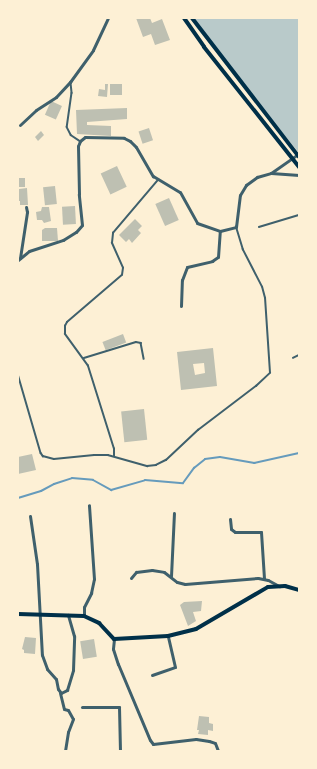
<!DOCTYPE html>
<style>
body{margin:0}
#map{position:relative;width:317px;height:769px;overflow:hidden;background:#fdf0d5;font-family:"Zilla Slab",serif}
div>[style]{position:absolute}
.green>*{inset:0;background:#b9caca}
.stream>*{height:2px;margin:-1px;padding:0 1px;transform-origin:1px;border-radius:1px;background:#669bbc}
.building>*{inset:0;background:#bec0b2;transform-origin:0 0}
.service>*{height:1.5px;margin:-0.75px;padding:0 0.75px;transform-origin:0.75px;border-radius:0.75px;background:#3f606c}
.minor>*{height:3px;margin:-1.5px;padding:0 1.5px;transform-origin:1.5px;border-radius:1.5px;background:#3f606c}
.secondary>*{height:4px;margin:-2px;padding:0 2px;transform-origin:2px;border-radius:2px;background:#003049}
span{translate:-50% -50%;white-space:nowrap;text-align:center;line-height:1.15;-webkit-text-stroke:3.5px #fdf0d5;paint-order:stroke}
.frame{position:absolute;inset:0;border:19px solid #fdf0d5;pointer-events:none}
</style>
<div id="map">
<div class="green">
<i style="clip-path:polygon(191px 18px,299px 18px,299px 153px,196px 27px)"></i>
</div>
<div class="stream">
<i style="left:18px;top:498px;width:24px;rotate:-17deg"></i>
<i style="left:41px;top:491px;width:15px;rotate:-28deg"></i>
<i style="left:54px;top:484px;width:19px;rotate:-18deg"></i>
<i style="left:72px;top:478px;width:21px;rotate:5deg"></i>
<i style="left:93px;top:480px;width:21px;rotate:29deg"></i>
<i style="left:111px;top:490px;width:35px;rotate:-16deg"></i>
<i style="left:145px;top:480px;width:38px;rotate:5deg"></i>
<i style="left:183px;top:483px;width:19px;rotate:-54deg"></i>
<i style="left:194px;top:468px;width:14px;rotate:-39deg"></i>
<i style="left:205px;top:459px;width:15px;rotate:-8deg"></i>
<i style="left:220px;top:457px;width:35px;rotate:10deg"></i>
<i style="left:254px;top:463px;width:46px;rotate:-12.5deg"></i>
</div>
<div class="building">
<i style="clip-path:polygon(136px 18px,150px 18px,152px 23px,162px 19px,170px 40px,155px 45px,151px 34px,143px 37px)"></i>
<i style="clip-path:polygon(105px 84px,108px 84px,107px 97px,98px 96px,99px 89px,105px 90px)"></i>
<i style="left:110px;top:84px;width:12px;height:11px"></i>
<i style="left:51px;top:101px;width:12px;height:15px;rotate:24deg"></i>
<i style="clip-path:polygon(127px 108px,127px 119px,87px 122px,87px 125px,111px 126px,111px 136px,77px 134px,76px 110px)"></i>
<i style="left:149px;top:128px;width:13px;height:11px;rotate:72deg"></i>
<i style="clip-path:polygon(41px 131px,44px 135px,38px 141px,35px 137px)"></i>
<i style="left:117px;top:166px;width:23px;height:18px;rotate:65deg"></i>
<i style="left:18px;top:178px;width:7px;height:9px"></i>
<i style="left:55px;top:186px;width:18px;height:12px;rotate:84deg"></i>
<i style="clip-path:polygon(27px 188px,28px 205px,20px 205px,20px 201px,18px 201px,19px 189px)"></i>
<i style="left:169px;top:198px;width:24px;height:15px;rotate:66deg"></i>
<i style="left:75px;top:206px;width:18px;height:13px;rotate:87deg"></i>
<i style="clip-path:polygon(42px 207px,49px 207px,51px 221px,44px 223px,42px 220px,37px 220px,36px 212px,41px 211px)"></i>
<i style="clip-path:polygon(135px 219px,142px 226px,138px 230px,141px 233px,132px 243px,129px 239px,126px 242px,119px 235px)"></i>
<i style="clip-path:polygon(45px 228px,57px 228px,58px 241px,42px 241px,42px 230px)"></i>
<i style="left:123px;top:334px;width:9px;height:22px;rotate:69deg"></i>
<i style="clip-path:polygon(evenodd,213px 348px,217px 386px,181px 390px,177px 352px,213px 348px,204px 363px,205px 373px,195px 375px,193px 364px,204px 363px)"></i>
<i style="left:144px;top:409px;width:31px;height:23px;rotate:84deg"></i>
<i style="clip-path:polygon(32px 454px,36px 470px,18px 474px,18px 457px)"></i>
<i style="clip-path:polygon(202px 601px,201px 611px,193px 612px,196px 621px,188px 626px,180px 605px,184px 602px)"></i>
<i style="clip-path:polygon(25px 637px,36px 638px,35px 654px,24px 653px,24px 650px,22px 649px)"></i>
<i style="left:94px;top:639px;width:18px;height:14px;rotate:81deg"></i>
<i style="clip-path:polygon(199px 716px,209px 717px,209px 723px,213px 724px,213px 731px,208px 730px,208px 735px,198px 734px,199px 730px,197px 730px)"></i>
</div>
<div class="service">
<i style="left:71px;top:83px;width:10px;rotate:84deg"></i>
<i style="left:72px;top:93px;width:34px;rotate:98deg"></i>
<i style="left:67px;top:127px;width:9px;rotate:63deg"></i>
<i style="left:71px;top:135px;width:11px;rotate:34deg"></i>
<i style="left:259px;top:227px;width:42px;rotate:-16.7deg"></i>
<i style="left:84px;top:358px;width:54px;rotate:-17.1deg"></i>
<i style="left:136px;top:342px;width:5px;rotate:11deg"></i>
<i style="left:141px;top:343px;width:16px;rotate:79deg"></i>
<i style="left:293px;top:358px;width:7px;rotate:-27deg"></i>
<i style="left:18px;top:374px;width:82px;rotate:73.8deg"></i>
<i style="left:41px;top:453px;width:4px;rotate:56deg"></i>
<i style="left:43px;top:456px;width:11px;rotate:15deg"></i>
<i style="left:54px;top:459px;width:40px;rotate:-5.7deg"></i>
<i style="left:94px;top:455px;width:14px"></i>
<i style="left:108px;top:455px;width:41px;rotate:15.8deg"></i>
<i style="left:147px;top:466px;width:9px;rotate:-6deg"></i>
<i style="left:156px;top:465px;width:11px;rotate:-27deg"></i>
<i style="left:166px;top:460px;width:44px;rotate:-43.2deg"></i>
<i style="left:198px;top:430px;width:73px;rotate:-37.2deg"></i>
<i style="left:256px;top:386px;width:19px;rotate:-43deg"></i>
<i style="left:270px;top:373px;width:75px;rotate:-93.8deg"></i>
<i style="left:265px;top:298px;width:11px;rotate:-105deg"></i>
<i style="left:262px;top:287px;width:42px;rotate:-117.2deg"></i>
<i style="left:243px;top:250px;width:24px;rotate:-107deg"></i>
<i style="left:114px;top:456px;width:7px;rotate:-90deg"></i>
<i style="left:114px;top:449px;width:87px;rotate:-107.4deg"></i>
<i style="left:88px;top:366px;width:39px;rotate:-126deg"></i>
<i style="left:65px;top:334px;width:8px;rotate:-90deg"></i>
<i style="left:65px;top:326px;width:4px;rotate:-63deg"></i>
<i style="left:67px;top:322px;width:72px;rotate:-40.5deg"></i>
<i style="left:122px;top:275px;width:7px;rotate:-82deg"></i>
<i style="left:123px;top:268px;width:27px;rotate:-114deg"></i>
<i style="left:112px;top:243px;width:10px;rotate:-84deg"></i>
<i style="left:113px;top:233px;width:70px;rotate:-49.7deg"></i>
</div>
<div class="minor">
<i style="left:20px;top:125px;width:22px;rotate:-43deg"></i>
<i style="left:36px;top:110px;width:24px;rotate:-33deg"></i>
<i style="left:56px;top:97px;width:21px;rotate:-47deg"></i>
<i style="left:70px;top:82px;width:39px;rotate:-54deg"></i>
<i style="left:93px;top:50px;width:35px;rotate:-65deg"></i>
<i style="left:271px;top:173px;width:28px;rotate:4deg"></i>
<i style="left:20px;top:258px;width:47px;rotate:-81.3deg"></i>
<i style="left:27px;top:212px;width:5px;rotate:-101deg"></i>
<i style="left:18px;top:260px;width:14px;rotate:-39deg"></i>
<i style="left:29px;top:251px;width:36px;rotate:-18deg"></i>
<i style="left:63px;top:240px;width:15px;rotate:-32deg"></i>
<i style="left:76px;top:232px;width:9px;rotate:-49deg"></i>
<i style="left:82px;top:225px;width:31px;rotate:-96deg"></i>
<i style="left:79px;top:194px;width:48px;rotate:-91.2deg"></i>
<i style="left:78px;top:146px;width:5px;rotate:-68deg"></i>
<i style="left:80px;top:141px;width:6px;rotate:-39deg"></i>
<i style="left:85px;top:137px;width:39px;rotate:1deg"></i>
<i style="left:124px;top:138px;width:7px;rotate:27deg"></i>
<i style="left:130px;top:141px;width:8px;rotate:45deg"></i>
<i style="left:136px;top:147px;width:34px;rotate:60deg"></i>
<i style="left:153px;top:176px;width:31px;rotate:31deg"></i>
<i style="left:180px;top:192px;width:35px;rotate:61deg"></i>
<i style="left:197px;top:223px;width:24px;rotate:19deg"></i>
<i style="left:220px;top:231px;width:16px;rotate:-14deg"></i>
<i style="left:236px;top:227px;width:32px;rotate:-83deg"></i>
<i style="left:240px;top:195px;width:12px;rotate:-59deg"></i>
<i style="left:246px;top:185px;width:14px;rotate:-36deg"></i>
<i style="left:257px;top:177px;width:15px;rotate:-16deg"></i>
<i style="left:271px;top:173px;width:32px;rotate:-35deg"></i>
<i style="left:181px;top:306px;width:26px;rotate:-88deg"></i>
<i style="left:182px;top:280px;width:14px;rotate:-69deg"></i>
<i style="left:187px;top:267px;width:26px;rotate:-13deg"></i>
<i style="left:212px;top:261px;width:7px;rotate:-34deg"></i>
<i style="left:218px;top:257px;width:26px;rotate:-86deg"></i>
<i style="left:30px;top:516px;width:49px;rotate:81.7deg"></i>
<i style="left:37px;top:564px;width:91px;rotate:86.9deg"></i>
<i style="left:42px;top:655px;width:15px;rotate:70deg"></i>
<i style="left:47px;top:669px;width:13px;rotate:48deg"></i>
<i style="left:56px;top:679px;width:10px;rotate:79deg"></i>
<i style="left:58px;top:689px;width:5px;rotate:53deg"></i>
<i style="left:61px;top:693px;width:7px;rotate:-27deg"></i>
<i style="left:67px;top:690px;width:21px;rotate:-73deg"></i>
<i style="left:73px;top:670px;width:34px;rotate:-88deg"></i>
<i style="left:74px;top:636px;width:22px;rotate:-106deg"></i>
<i style="left:230px;top:519px;width:10px;rotate:84deg"></i>
<i style="left:231px;top:529px;width:5px;rotate:37deg"></i>
<i style="left:235px;top:532px;width:26px"></i>
<i style="left:261px;top:532px;width:47px;rotate:86.3deg"></i>
<i style="left:171px;top:576px;width:63px;rotate:-87.3deg"></i>
<i style="left:131px;top:578px;width:8px;rotate:-50deg"></i>
<i style="left:136px;top:572px;width:16px;rotate:-7deg"></i>
<i style="left:152px;top:570px;width:12px;rotate:9deg"></i>
<i style="left:164px;top:572px;width:16px;rotate:38deg"></i>
<i style="left:177px;top:582px;width:8px;rotate:14deg"></i>
<i style="left:185px;top:584px;width:73px;rotate:-4.7deg"></i>
<i style="left:258px;top:578px;width:10px;rotate:11deg"></i>
<i style="left:268px;top:580px;width:13px;rotate:29deg"></i>
<i style="left:84px;top:616px;width:9px;rotate:-90deg"></i>
<i style="left:84px;top:607px;width:16px;rotate:-63deg"></i>
<i style="left:91px;top:593px;width:14px;rotate:-78deg"></i>
<i style="left:94px;top:579px;width:74px;rotate:-93.9deg"></i>
<i style="left:114px;top:639px;width:10px;rotate:96deg"></i>
<i style="left:113px;top:649px;width:16px;rotate:72deg"></i>
<i style="left:118px;top:664px;width:82px;rotate:67.2deg"></i>
<i style="left:150px;top:740px;width:5px;rotate:53deg"></i>
<i style="left:153px;top:744px;width:43px;rotate:-6.6deg"></i>
<i style="left:196px;top:739px;width:13px;rotate:9deg"></i>
<i style="left:209px;top:741px;width:6px;rotate:18deg"></i>
<i style="left:215px;top:743px;width:9px;rotate:69deg"></i>
<i style="left:152px;top:675px;width:24px;rotate:-19deg"></i>
<i style="left:175px;top:667px;width:32px;rotate:-103deg"></i>
<i style="left:60px;top:693px;width:16px;rotate:76deg"></i>
<i style="left:64px;top:709px;width:4px;rotate:14deg"></i>
<i style="left:68px;top:710px;width:10px;rotate:61deg"></i>
<i style="left:73px;top:719px;width:14px;rotate:111deg"></i>
<i style="left:68px;top:732px;width:19px;rotate:99deg"></i>
<i style="left:82px;top:707px;width:37px"></i>
<i style="left:119px;top:707px;width:44px;rotate:88.7deg"></i>
</div>
<div class="secondary">
<i style="left:184px;top:18px;width:35px;rotate:55deg"></i>
<i style="left:204px;top:47px;width:153px;rotate:51.6deg"></i>
<i style="left:192px;top:18px;width:175px;rotate:52.4deg"></i>
<i style="left:18px;top:614px;width:66px;rotate:1.7deg"></i>
<i style="left:84px;top:616px;width:17px;rotate:25deg"></i>
<i style="left:99px;top:623px;width:22px;rotate:47deg"></i>
<i style="left:114px;top:639px;width:54px;rotate:-3.2deg"></i>
<i style="left:168px;top:636px;width:29px;rotate:-14deg"></i>
<i style="left:196px;top:629px;width:83px;rotate:-30.3deg"></i>
<i style="left:268px;top:587px;width:17px;rotate:-3deg"></i>
<i style="left:285px;top:586px;width:15px;rotate:16deg"></i>
</div>
<div class="frame"></div>
</div>
